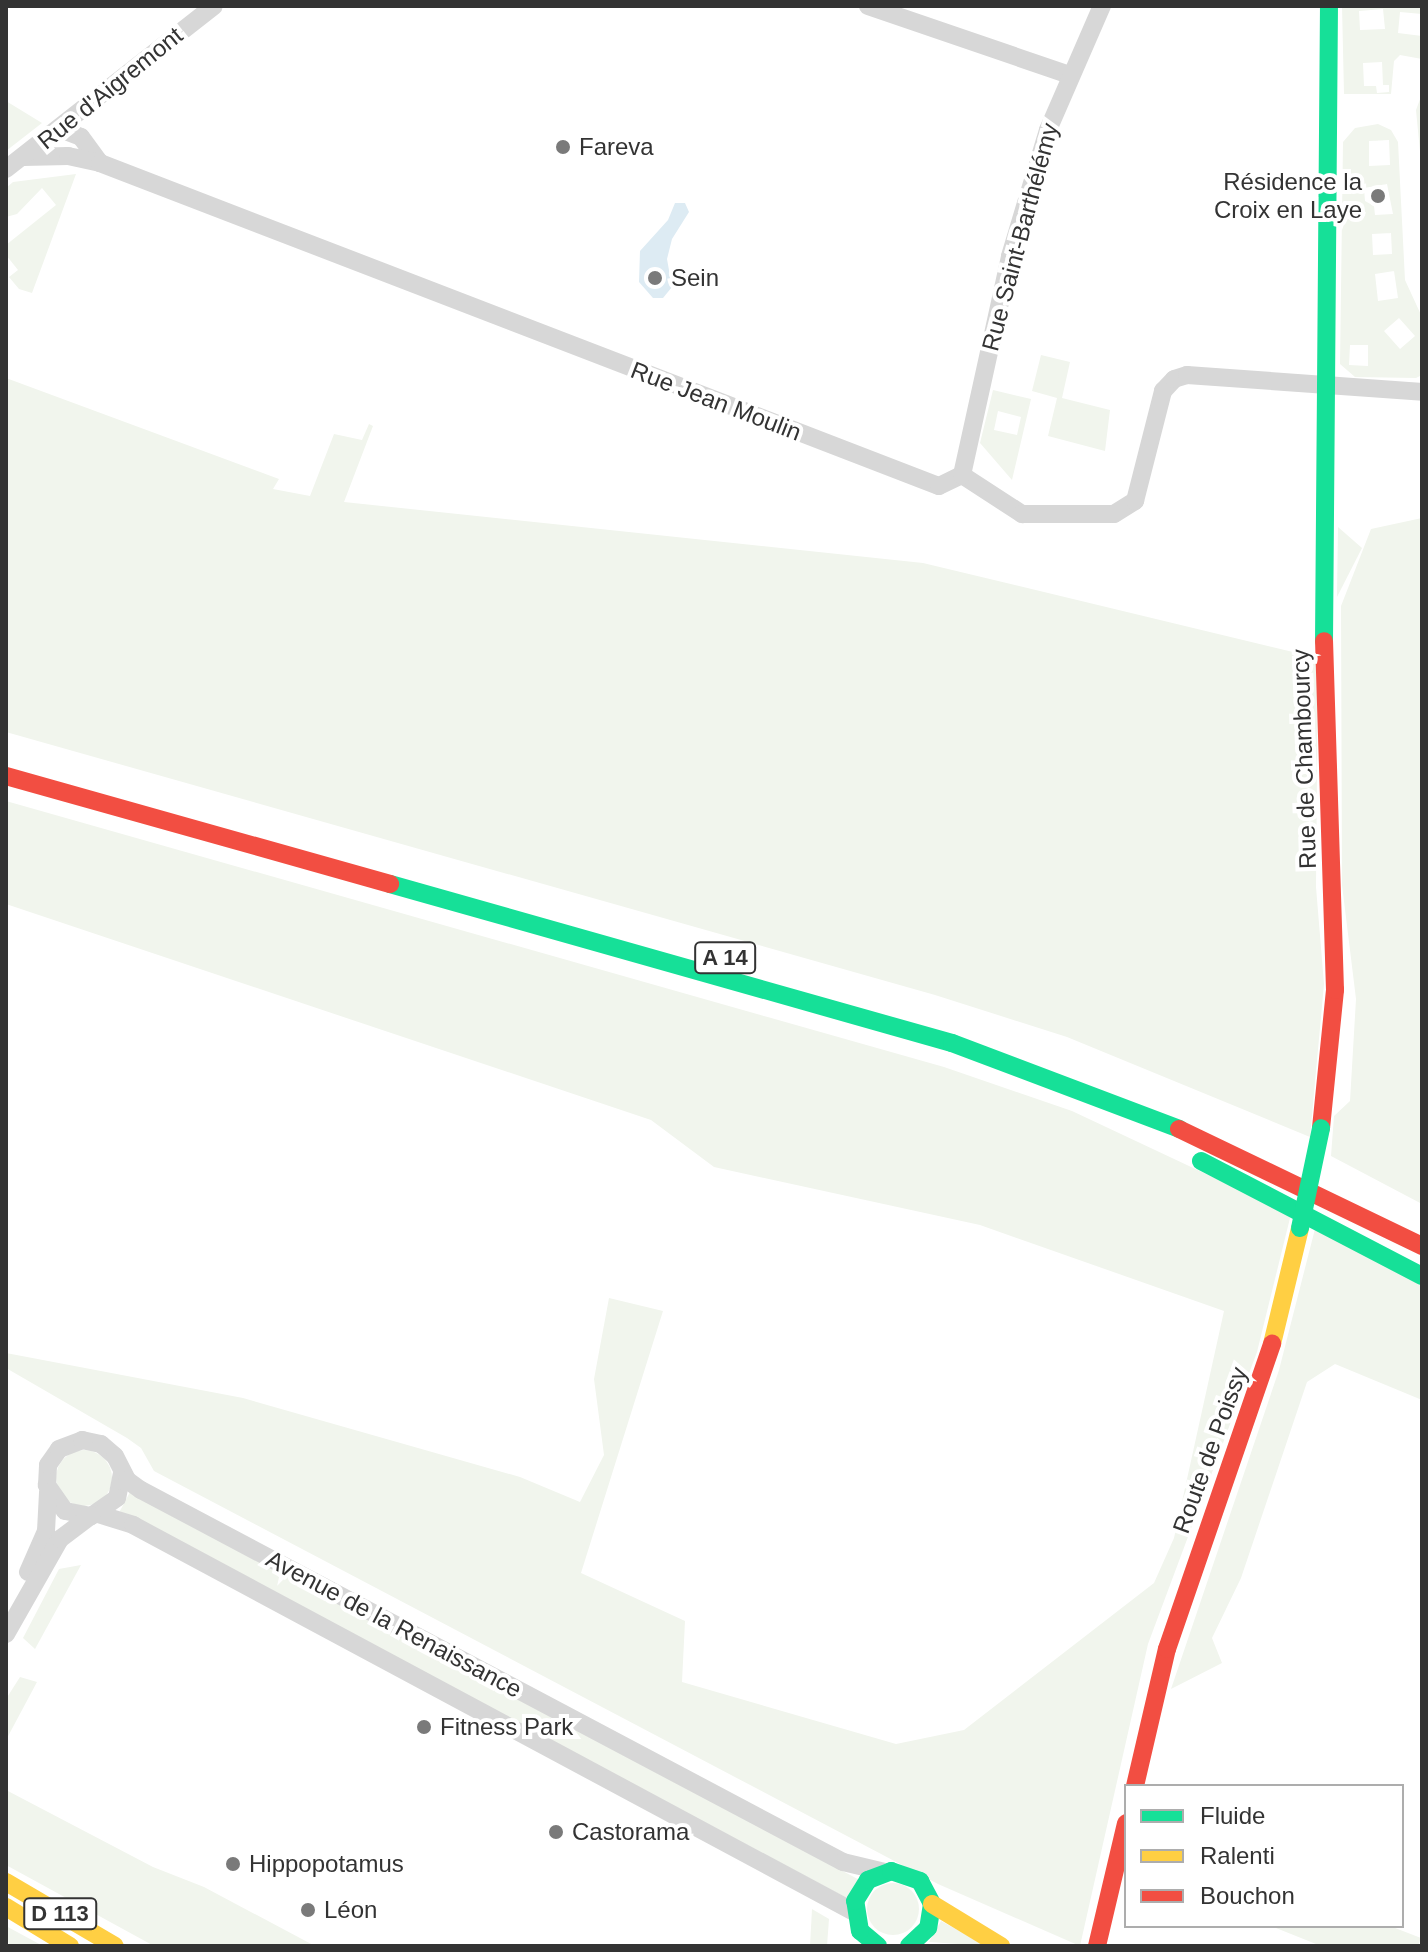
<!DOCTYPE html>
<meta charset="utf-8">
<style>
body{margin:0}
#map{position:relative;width:1428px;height:1952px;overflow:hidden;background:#fff;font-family:Arial,sans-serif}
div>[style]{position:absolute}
.green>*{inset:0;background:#f1f5ed;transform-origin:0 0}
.round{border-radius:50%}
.water>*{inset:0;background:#ddebf3}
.street>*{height:18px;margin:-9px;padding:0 9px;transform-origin:9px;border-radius:9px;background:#d7d7d7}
.fast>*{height:18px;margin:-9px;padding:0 9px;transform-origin:9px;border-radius:9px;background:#16e098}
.slow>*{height:18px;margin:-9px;padding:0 9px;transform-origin:9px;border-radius:9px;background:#ffcf43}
.jam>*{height:18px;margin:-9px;padding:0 9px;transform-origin:9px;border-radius:9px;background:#f24e42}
.fast-bridge>*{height:18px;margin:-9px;padding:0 9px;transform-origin:9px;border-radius:9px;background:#16e098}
.dots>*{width:22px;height:22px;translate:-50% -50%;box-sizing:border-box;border:4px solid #fff;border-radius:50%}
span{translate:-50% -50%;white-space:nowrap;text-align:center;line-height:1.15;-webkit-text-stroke:8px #fff;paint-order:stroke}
.shield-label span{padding:2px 6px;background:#fff;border:2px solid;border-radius:6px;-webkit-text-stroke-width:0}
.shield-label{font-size:22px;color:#333;font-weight:700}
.street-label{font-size:24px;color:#333}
.poi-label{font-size:24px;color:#333}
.left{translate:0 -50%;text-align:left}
.right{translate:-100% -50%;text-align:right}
.frame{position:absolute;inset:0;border:8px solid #333;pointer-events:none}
.legend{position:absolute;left:1124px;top:1784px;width:280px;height:144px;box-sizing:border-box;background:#fff;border:2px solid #adadad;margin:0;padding:10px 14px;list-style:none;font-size:24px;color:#333}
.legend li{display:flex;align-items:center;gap:16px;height:40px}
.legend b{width:40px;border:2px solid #adadad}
</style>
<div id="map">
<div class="green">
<i style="clip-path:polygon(evenodd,1342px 6px,1422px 6px,1422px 14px,1400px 12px,1398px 33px,1422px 36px,1422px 59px,1400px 55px,1394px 61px,1391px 94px,1344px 94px,1342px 6px,1383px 9px,1385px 29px,1360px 30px,1359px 11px,1383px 9px,1342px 6px,1382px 62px,1383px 85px,1389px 85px,1389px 92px,1377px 93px,1376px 86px,1364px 86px,1363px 63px,1382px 62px)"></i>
<i style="clip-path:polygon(1422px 94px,1422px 172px,1416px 110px)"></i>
<i style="clip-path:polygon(6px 101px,42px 123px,6px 151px)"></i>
<i style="clip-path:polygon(evenodd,1378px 124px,1391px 130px,1398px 142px,1405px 280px,1422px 317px,1422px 375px,1416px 378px,1355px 377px,1340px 364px,1343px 142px,1355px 128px,1378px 124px,1389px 140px,1390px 165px,1369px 166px,1369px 141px,1389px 140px,1378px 124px,1387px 184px,1393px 214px,1375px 215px,1374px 206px,1365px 201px,1364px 188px,1387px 184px,1378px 124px,1391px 233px,1392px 254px,1373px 255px,1372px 234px,1391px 233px,1378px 124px,1394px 271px,1398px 298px,1378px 301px,1375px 274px,1394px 271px,1378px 124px,1399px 318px,1415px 336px,1400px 349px,1384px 331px,1399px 318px,1378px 124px,1350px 345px,1368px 345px,1368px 366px,1349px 365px,1350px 345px)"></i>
<i style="clip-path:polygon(76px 174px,32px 293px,19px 289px,9px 277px,18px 270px,6px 255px,6px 245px,56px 205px,42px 188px,17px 214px,6px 217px,6px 188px,13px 182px)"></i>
<i style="clip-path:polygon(1041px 355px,1070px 362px,1062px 398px,1110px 410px,1105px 451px,1048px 436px,1057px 398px,1032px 391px)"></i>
<i style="clip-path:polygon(6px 378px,279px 479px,273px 489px,310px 496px,334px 434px,362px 440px,369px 424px,373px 426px,344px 502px,923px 563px,1318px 658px,1316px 887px,1324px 984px,1310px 1137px,1067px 1037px,935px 995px,6px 732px)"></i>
<i style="clip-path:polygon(evenodd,993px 390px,1031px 399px,1012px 480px,980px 443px,993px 390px,998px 411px,1021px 417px,1017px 435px,994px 430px,998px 411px)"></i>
<i style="clip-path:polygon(1422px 518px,1422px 1204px,1331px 1156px,1334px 1116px,1350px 1101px,1356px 999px,1342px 885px,1341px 606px,1371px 529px)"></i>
<i style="clip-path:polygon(1338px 527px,1362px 548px,1337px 597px)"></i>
<i style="clip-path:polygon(6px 801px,944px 1067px,1072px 1111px,1291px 1214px,1257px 1352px,1148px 1644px,1080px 1946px,938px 1884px,154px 1471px,141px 1448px,127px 1438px,6px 1368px,6px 1353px,243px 1398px,520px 1477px,580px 1502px,604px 1455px,594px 1379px,609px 1298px,663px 1311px,581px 1573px,685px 1621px,682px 1682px,896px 1744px,964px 1730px,1154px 1583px,1174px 1538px,1224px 1311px,980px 1225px,714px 1167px,651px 1120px,6px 904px)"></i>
<i style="clip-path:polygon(1316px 1225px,1422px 1286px,1422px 1400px,1335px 1364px,1307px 1382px,1241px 1578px,1212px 1638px,1222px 1663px,1171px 1689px,1279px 1370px)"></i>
<i class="round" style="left:56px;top:1450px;width:56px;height:56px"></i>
<i style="left:130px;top:1492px;width:831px;height:22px;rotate:28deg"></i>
<i style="clip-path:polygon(81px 1565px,35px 1649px,23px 1638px,59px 1569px)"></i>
<i style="clip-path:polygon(20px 1677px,37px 1682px,6px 1740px,6px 1699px)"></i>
<i style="clip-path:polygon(6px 1790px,153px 1867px,204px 1887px,315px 1946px,154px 1946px,6px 1865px)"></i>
<i class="round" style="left:867px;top:1883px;width:52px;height:52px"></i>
<i style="clip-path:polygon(812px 1909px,829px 1919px,827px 1946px,810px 1946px)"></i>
<i style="clip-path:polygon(941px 1921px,987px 1946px,929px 1942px)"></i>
<i style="clip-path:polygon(6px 1926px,43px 1946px,9px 1946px)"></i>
<i style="clip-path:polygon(1271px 1926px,1390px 1926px,1421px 1938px,1418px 1946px,1321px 1946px)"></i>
</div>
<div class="water">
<i style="clip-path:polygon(675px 203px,685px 203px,689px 212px,672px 239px,667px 259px,672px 287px,663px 298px,653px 298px,639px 282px,640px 251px,668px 220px)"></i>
</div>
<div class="street">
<i style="left:868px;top:6px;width:213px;rotate:18.9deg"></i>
<i style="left:63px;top:130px;width:19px;rotate:21deg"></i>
<i style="left:81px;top:137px;width:32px;rotate:54deg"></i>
<i style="left:23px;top:157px;width:45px;rotate:-1.3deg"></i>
<i style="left:68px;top:156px;width:33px;rotate:12deg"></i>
<i style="left:100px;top:163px;width:899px;rotate:21.06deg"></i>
<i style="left:939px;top:486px;width:25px;rotate:-26deg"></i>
<i style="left:6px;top:169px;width:264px;rotate:-38.1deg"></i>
<i style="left:962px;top:475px;width:72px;rotate:33deg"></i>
<i style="left:1022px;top:514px;width:92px"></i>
<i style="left:1114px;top:514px;width:25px;rotate:-32deg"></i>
<i style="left:1135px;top:501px;width:114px;rotate:-75.7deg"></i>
<i style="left:1163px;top:391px;width:16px;rotate:-47deg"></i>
<i style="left:1174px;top:379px;width:14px;rotate:-17deg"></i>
<i style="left:1187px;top:375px;width:236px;rotate:4.1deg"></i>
<i style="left:962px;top:475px;width:224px;rotate:-77.6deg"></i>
<i style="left:1010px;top:256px;width:132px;rotate:-73.2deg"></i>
<i style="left:1048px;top:130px;width:135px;rotate:-66.5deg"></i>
<i style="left:122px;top:1473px;width:25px;rotate:101deg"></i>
<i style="left:117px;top:1498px;width:32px;rotate:145deg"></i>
<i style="left:91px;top:1516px;width:26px;rotate:-169deg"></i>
<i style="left:65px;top:1511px;width:32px;rotate:-125deg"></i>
<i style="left:47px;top:1485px;width:20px;rotate:-87deg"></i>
<i style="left:48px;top:1465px;width:19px;rotate:-55deg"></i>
<i style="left:59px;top:1449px;width:25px;rotate:-21deg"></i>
<i style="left:82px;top:1440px;width:19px;rotate:12deg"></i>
<i style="left:101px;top:1444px;width:18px;rotate:41deg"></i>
<i style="left:115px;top:1456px;width:27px;rotate:63deg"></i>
<i style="left:127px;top:1480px;width:17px;rotate:36deg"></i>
<i style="left:141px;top:1490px;width:794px;rotate:27.92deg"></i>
<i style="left:843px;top:1862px;width:43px;rotate:13.4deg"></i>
<i style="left:98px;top:1514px;width:37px;rotate:17deg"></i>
<i style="left:133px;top:1525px;width:818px;rotate:28.22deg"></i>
<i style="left:28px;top:1572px;width:45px;rotate:-66.3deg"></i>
<i style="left:46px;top:1531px;width:39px;rotate:-87deg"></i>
<i style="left:6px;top:1634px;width:109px;rotate:-60.4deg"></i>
<i style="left:60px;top:1539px;width:39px;rotate:-37deg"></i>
</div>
<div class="fast">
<i style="left:1324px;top:641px;width:635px;rotate:-89.55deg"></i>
<i style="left:390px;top:884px;width:584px;rotate:15.8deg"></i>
<i style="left:952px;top:1043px;width:243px;rotate:20.7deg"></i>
<i style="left:1201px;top:1161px;width:249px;rotate:27.5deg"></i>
<i style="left:878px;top:1946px;width:23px;rotate:-140deg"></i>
<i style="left:860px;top:1931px;width:30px;rotate:-99deg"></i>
<i style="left:855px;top:1901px;width:25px;rotate:-58deg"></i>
<i style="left:868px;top:1880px;width:25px;rotate:-21deg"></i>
<i style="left:891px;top:1871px;width:31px;rotate:19deg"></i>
<i style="left:920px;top:1881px;width:26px;rotate:62deg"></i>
<i style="left:932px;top:1904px;width:24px;rotate:99deg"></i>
<i style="left:928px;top:1928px;width:26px;rotate:137deg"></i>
</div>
<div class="slow">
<i style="left:1272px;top:1344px;width:119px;rotate:-76.4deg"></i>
<i style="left:6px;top:1882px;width:126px;rotate:30.4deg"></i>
<i style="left:932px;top:1904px;width:81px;rotate:31.3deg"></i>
<i style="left:6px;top:1907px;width:75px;rotate:31.4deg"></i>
</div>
<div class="jam">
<i style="left:6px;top:776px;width:399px;rotate:15.7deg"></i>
<i style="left:1321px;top:1128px;width:139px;rotate:-84.2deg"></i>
<i style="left:1335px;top:990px;width:349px;rotate:-91.8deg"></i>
<i style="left:1179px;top:1129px;width:270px;rotate:25.7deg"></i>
<i style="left:1135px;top:1786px;width:141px;rotate:-76.9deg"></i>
<i style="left:1167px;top:1649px;width:323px;rotate:-71deg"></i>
<i style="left:1097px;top:1946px;width:126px;rotate:-76.7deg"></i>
</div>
<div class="fast-bridge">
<i style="left:1300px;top:1228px;width:102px;rotate:-78.1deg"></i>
</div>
<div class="dots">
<i style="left:563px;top:147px;background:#7a7a7a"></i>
<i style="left:1378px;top:196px;background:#7a7a7a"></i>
<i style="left:655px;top:278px;background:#7a7a7a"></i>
<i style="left:424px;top:1727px;background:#7a7a7a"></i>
<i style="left:556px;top:1832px;background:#7a7a7a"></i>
<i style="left:233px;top:1864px;background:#7a7a7a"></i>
<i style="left:308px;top:1910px;background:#7a7a7a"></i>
</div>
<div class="shield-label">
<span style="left:725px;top:958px">A 14</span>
<span style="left:60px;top:1914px">D 113</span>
</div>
<div class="street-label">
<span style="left:110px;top:88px;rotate:-39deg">Rue d'Aigremont</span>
<span style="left:1020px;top:237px;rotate:-75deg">Rue Saint-Barthélémy</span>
<span style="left:716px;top:401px;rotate:21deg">Rue Jean Moulin</span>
<span style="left:1304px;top:759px;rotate:-92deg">Rue de Chambourcy</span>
<span style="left:1210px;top:1450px;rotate:-70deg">Route de Poissy</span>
<span style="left:394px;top:1624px;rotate:28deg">Avenue de la Renaissance</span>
</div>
<div class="poi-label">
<span class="left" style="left:579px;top:147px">Fareva</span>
<span class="right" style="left:1362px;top:196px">Résidence la<br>Croix en Laye</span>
<span class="left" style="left:671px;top:278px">Sein</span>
<span class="left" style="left:440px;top:1727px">Fitness Park</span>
<span class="left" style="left:572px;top:1832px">Castorama</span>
<span class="left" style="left:249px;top:1864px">Hippopotamus</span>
<span class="left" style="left:324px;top:1910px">Léon</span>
</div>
<div class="frame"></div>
<ul class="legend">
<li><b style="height:10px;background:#16e098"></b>Fluide</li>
<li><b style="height:10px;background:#ffcf43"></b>Ralenti</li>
<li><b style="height:10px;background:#f24e42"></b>Bouchon</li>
</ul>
</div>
